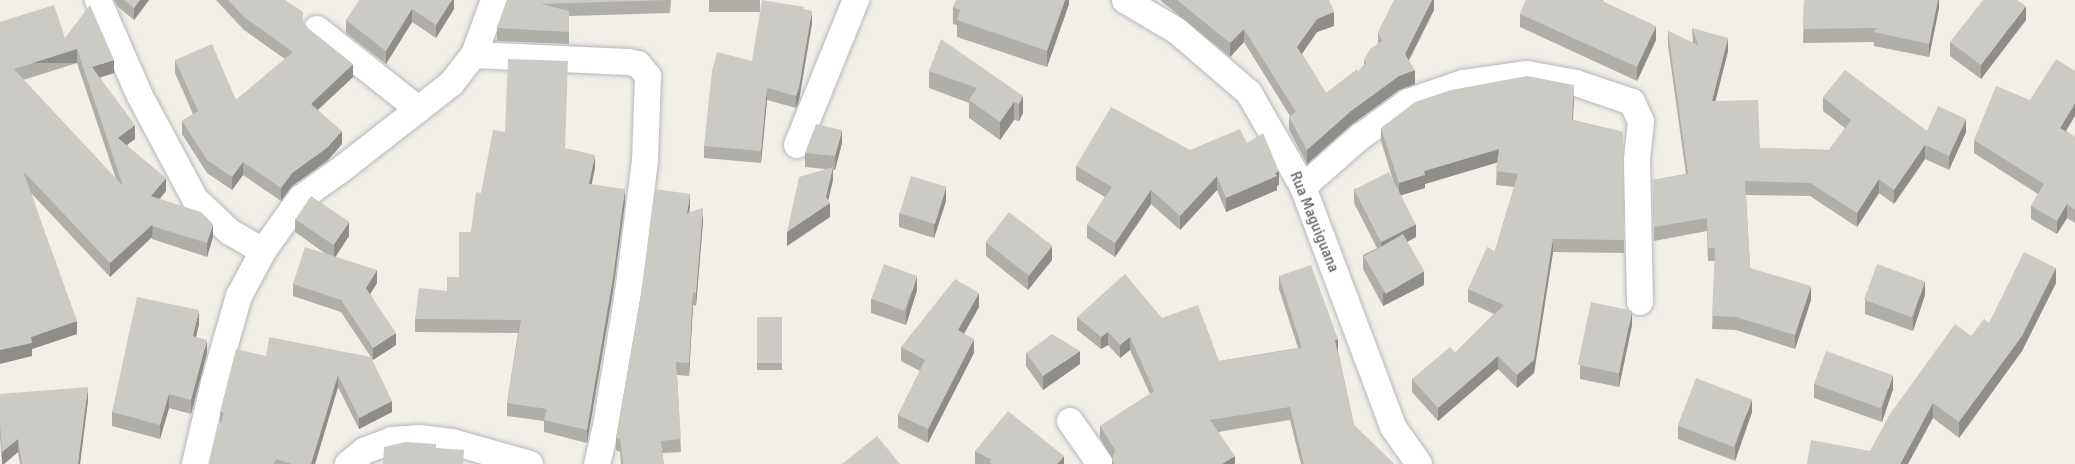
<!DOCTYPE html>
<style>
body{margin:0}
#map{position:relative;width:2075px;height:464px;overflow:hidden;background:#f1efe8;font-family:Signika,sans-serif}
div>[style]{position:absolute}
.roads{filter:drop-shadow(0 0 2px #b5b8bc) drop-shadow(0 0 2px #b5b8bc)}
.minor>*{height:26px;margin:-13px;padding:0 13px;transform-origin:13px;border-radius:13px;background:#fff}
.wall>*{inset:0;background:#afaea9;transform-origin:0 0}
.shaded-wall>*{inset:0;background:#8f8d8a;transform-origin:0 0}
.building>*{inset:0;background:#cccac5;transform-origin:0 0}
span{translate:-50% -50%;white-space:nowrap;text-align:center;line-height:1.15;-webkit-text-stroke:6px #fff;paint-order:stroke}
.street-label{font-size:15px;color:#5f6368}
</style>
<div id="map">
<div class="roads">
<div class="minor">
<i style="left:98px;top:0;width:105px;rotate:66.4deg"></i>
<i style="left:140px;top:96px;width:117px;rotate:61.9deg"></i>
<i style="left:195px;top:199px;width:48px;rotate:43.3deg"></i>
<i style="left:230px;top:232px;width:38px;rotate:30deg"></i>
<i style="left:1125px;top:0;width:61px;rotate:30.8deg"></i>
<i style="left:1177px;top:31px;width:95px;rotate:40.7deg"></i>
<i style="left:1249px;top:93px;width:108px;rotate:60.1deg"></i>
<i style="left:1303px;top:187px;width:256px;rotate:69.4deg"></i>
<i style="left:1393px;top:427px;width:45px;rotate:54.9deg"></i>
<i style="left:317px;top:29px;width:129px;rotate:38.4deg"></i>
<i style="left:474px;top:55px;width:154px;rotate:2.6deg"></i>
<i style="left:628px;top:62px;width:10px;rotate:11deg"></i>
<i style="left:638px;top:64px;width:16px;rotate:50deg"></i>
<i style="left:648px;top:76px;width:85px;rotate:92deg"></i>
<i style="left:645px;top:161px;width:133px;rotate:97.3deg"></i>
<i style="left:628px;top:293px;width:135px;rotate:99.4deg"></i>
<i style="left:606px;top:426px;width:39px;rotate:103deg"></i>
<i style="left:797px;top:145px;width:157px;rotate:-67.9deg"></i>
<i style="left:1303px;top:187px;width:76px;rotate:-41.3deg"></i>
<i style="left:1360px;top:137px;width:59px;rotate:-36.1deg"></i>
<i style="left:1408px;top:102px;width:58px;rotate:-19.1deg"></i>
<i style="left:1463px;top:83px;width:65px;rotate:-8deg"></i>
<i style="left:1527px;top:74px;width:50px;rotate:10.4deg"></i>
<i style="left:1576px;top:83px;width:59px;rotate:18.7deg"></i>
<i style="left:1632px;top:102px;width:21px;rotate:65deg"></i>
<i style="left:1641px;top:121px;width:39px;rotate:96deg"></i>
<i style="left:1637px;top:160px;width:142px;rotate:88.8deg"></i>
<i style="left:1070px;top:421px;width:52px;rotate:55.1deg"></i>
<i style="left:195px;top:464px;width:83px;rotate:-76.8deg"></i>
<i style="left:214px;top:383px;width:91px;rotate:-74deg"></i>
<i style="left:239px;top:296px;width:51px;rotate:-61.9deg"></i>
<i style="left:263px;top:251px;width:65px;rotate:-54.4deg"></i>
<i style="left:301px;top:198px;width:52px;rotate:-35.5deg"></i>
<i style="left:343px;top:168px;width:137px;rotate:-37.9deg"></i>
<i style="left:451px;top:84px;width:37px;rotate:-52deg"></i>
<i style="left:474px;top:55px;width:59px;rotate:-70deg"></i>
<i style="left:348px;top:464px;width:21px;rotate:-39deg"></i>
<i style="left:364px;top:451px;width:30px;rotate:-21deg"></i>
<i style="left:392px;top:440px;width:27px;rotate:-4deg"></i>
<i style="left:419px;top:438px;width:33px;rotate:7deg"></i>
<i style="left:452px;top:442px;width:81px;rotate:15.8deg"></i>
</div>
</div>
<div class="wall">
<i style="clip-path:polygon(114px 0,149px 0,134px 20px,118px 7px)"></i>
<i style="clip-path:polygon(216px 0,285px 0,308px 28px,353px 77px,318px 110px,342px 144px,327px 161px,292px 186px,281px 201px,243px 175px,232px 190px,207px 173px,182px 134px,182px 121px,193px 114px,175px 73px,175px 60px,236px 100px,285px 59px,244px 30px)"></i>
<i style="clip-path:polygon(454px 0,454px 9px,436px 38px,412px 22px,386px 64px,346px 33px,346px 20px)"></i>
<i style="clip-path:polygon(507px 0,671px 0,670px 13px,569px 16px,569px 44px,497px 41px,497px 28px)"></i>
<i style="left:709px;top:0;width:51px;height:12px"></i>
<i style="clip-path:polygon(1069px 0,1069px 4px,1047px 67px,957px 37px,957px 25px,953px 24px,953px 7px)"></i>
<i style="clip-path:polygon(1160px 0,1329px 0,1334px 26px,1317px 32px,1302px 54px,1326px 93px,1358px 72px,1364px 65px,1364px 60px,1378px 44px,1378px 32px,1434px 0,1434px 10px,1409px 60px,1415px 84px,1399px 90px,1351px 125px,1307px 164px,1289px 130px,1289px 117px,1290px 116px,1244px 42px,1230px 57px)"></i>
<i style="clip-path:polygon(1526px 0,1604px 0,1602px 1px,1656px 40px,1637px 81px,1520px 27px,1520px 14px)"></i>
<i style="clip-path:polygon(1804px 0,1939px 0,1939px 8px,1929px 57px,1874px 46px,1874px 42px,1803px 43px)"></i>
<i style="clip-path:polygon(804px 9px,812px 23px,799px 100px,796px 108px,767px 100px,761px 163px,704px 158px,704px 146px,752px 61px)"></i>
<i style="clip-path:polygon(2026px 20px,1981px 79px,1950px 56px,1950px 42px)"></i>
<i style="clip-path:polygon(evenodd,0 22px,65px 38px,114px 73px,100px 77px,135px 139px,127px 145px,166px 191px,160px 199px,213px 237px,207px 257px,152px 239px,152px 237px,110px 277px,31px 193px,77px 334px,32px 349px,32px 356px,0 22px,77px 63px,116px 179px,23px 80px,77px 63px)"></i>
<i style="clip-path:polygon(1692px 28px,1728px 51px,1715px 101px,1760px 148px,1829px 150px,1845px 128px,1823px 111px,1823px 97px,1927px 131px,1966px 132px,1949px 170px,1925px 159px,1894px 204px,1879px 193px,1857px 227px,1810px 196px,1746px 195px,1750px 268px,1811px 300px,1795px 349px,1736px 330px,1712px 329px,1715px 261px,1708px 261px,1707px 231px,1654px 241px,1653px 180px,1686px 174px,1668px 45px,1668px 31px,1693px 43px)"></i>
<i style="clip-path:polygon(929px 71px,1023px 96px,1023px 113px,1019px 121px,1014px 120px,1000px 140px,969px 118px,969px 103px,929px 88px)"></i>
<i style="clip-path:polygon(1574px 98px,1573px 120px,1623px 132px,1624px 253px,1553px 252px,1534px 373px,1517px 388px,1498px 369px,1438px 421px,1412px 392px,1412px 379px,1455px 353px,1494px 314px,1468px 302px,1468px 289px,1495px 251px,1514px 187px,1496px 185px,1497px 162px,1425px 184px,1425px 188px,1401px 195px,1416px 237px,1407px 242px,1424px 285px,1383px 306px,1363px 269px,1363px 255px,1377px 248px,1354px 203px,1354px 189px,1393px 180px,1381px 141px,1381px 128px)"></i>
<i style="clip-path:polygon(2066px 131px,2075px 137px,2075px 223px,2067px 218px,2057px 234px,2031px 219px,2031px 206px,2038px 194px,1974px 153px,1974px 140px)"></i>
<i style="clip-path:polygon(842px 143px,835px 170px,833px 170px,833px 180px,828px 201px,830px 217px,787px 246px,825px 169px,805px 167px,805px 153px)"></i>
<i style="clip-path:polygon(1247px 143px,1279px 185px,1277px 186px,1277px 190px,1226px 212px,1217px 190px,1180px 230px,1151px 204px,1115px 257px,1087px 238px,1087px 225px,1105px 197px,1076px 180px,1076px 166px,1190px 150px)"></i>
<i style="clip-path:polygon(565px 149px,595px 168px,591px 185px,625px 202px,613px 291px,587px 443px,544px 432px,544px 421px,507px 416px,507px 403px,518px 333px,415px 332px,415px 319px,447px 291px,459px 277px,481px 193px)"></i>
<i style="clip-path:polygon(946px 201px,934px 238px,899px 227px,899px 213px)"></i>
<i style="clip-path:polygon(690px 206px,689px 213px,703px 221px,696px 306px,693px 305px,689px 376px,677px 375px,681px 452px,662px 453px,664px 464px,621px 464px,620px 452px,616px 450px,616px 438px,643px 283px)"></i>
<i style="clip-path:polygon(295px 219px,349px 236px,335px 257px,377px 283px,370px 294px,396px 345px,373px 360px,341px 312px,293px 296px,293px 284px,326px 254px,295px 232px)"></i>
<i style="clip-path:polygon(986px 242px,1052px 260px,1028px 290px,986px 256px)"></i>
<i style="clip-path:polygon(1279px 276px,1338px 351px,1354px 425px,1394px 464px,1301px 464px,1290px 420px,1218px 432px,1235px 464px,1112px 464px,1112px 458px,1100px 438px,1100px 426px,1150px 394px,1130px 350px,1120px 358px,1108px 345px,1101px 349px,1077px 330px,1077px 317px,1162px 318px,1219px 361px,1298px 348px,1279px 289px)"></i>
<i style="clip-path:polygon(2056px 283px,2022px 351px,1959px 438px,1933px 418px,1870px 451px,1971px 336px,1989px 323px)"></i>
<i style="clip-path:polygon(917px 290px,906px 325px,871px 313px,871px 299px)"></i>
<i style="clip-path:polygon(1925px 295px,1913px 331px,1865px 314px,1865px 300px)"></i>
<i style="clip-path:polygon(979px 307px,964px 334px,974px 353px,928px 443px,898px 428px,898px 415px,920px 371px,901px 361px,901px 347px)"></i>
<i style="left:757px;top:317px;width:25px;height:53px"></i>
<i style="clip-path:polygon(199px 324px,196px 337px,207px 353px,191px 414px,169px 408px,160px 439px,112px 426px,112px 412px)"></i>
<i style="clip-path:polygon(1632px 325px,1619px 387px,1580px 379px,1580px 365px)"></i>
<i style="clip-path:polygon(1026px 353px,1080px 364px,1043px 390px,1026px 366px)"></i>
<i style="clip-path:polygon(266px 356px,371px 357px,392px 412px,359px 429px,338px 387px,315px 464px,209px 464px,221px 423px,220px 423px,220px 412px)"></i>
<i style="clip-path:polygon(1814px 384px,1893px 389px,1882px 422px,1814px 398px)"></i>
<i style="clip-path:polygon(0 394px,88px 400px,80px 464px,20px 464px,18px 452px,4px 464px,2px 464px,0 437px)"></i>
<i style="clip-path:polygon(1752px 412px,1735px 461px,1678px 439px,1678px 426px)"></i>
<i style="clip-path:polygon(975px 451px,1064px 464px,975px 464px)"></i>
</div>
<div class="shaded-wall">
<i style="clip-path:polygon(140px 0,149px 0,134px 20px,134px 8px)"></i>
<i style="clip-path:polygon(452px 0,454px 0,454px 9px,436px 38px,436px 25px)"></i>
<i style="clip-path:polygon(1065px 0,1069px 0,1069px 4px,1047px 67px,1047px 51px)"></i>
<i style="clip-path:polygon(1432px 0,1434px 0,1434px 10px,1405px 68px,1405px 54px)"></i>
<i style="clip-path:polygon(1938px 0,1939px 0,1939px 8px,1929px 57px,1929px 44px)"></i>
<i style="clip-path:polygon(2026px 6px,2026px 20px,1981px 79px,1981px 65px)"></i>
<i style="clip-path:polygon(412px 9px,412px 22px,386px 64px,386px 51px)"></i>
<i style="clip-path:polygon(812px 11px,812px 23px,799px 100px,796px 108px,796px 96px)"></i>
<i style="clip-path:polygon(1334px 12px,1334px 26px,1317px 32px,1297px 61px,1297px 47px,1317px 19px)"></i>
<i style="clip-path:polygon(1656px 26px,1656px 40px,1637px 81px,1637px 67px)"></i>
<i style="clip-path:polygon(1244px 29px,1244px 42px,1230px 57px,1230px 43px)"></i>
<i style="clip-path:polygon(1728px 38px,1728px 51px,1712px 115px,1712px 101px)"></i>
<i style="left:77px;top:49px;width:14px;height:66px;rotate:90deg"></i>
<i style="clip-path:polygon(114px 60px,114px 73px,92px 80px,92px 67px)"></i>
<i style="clip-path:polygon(353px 64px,353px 77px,311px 116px,311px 104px)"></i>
<i style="clip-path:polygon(1415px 70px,1415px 84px,1399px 90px,1351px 125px,1307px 164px,1307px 150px,1351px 111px,1399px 76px)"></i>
<i style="clip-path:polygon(1574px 85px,1574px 98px,1572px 133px,1572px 120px)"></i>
<i style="clip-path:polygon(767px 88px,767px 100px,761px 163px,761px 151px)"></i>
<i style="clip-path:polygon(1023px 96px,1023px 113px,1019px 121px,1019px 104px)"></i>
<i style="clip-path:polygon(1014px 102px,1014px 120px,1000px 140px,1000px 122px)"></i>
<i style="clip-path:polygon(2075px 103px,2075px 116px,2060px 141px,2060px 128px)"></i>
<i style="clip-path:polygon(1966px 119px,1966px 132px,1949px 170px,1949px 156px)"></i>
<i style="clip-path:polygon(135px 125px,135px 139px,118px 151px,118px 138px)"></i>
<i style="clip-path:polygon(842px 130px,842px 143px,835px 170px,835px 156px)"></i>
<i style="clip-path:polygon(342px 131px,342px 144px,327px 161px,292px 186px,281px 201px,281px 188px,292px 173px)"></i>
<i style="clip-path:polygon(1925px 145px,1925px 159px,1894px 204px,1894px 190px)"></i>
<i style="clip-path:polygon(1499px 149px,1499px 162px,1425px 184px,1425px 188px,1399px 196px,1399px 183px,1424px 171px)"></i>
<i style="clip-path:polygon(595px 155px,595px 168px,589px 197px,589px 184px)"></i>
<i style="clip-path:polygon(243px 162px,243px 175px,232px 190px,232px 177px)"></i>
<i style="clip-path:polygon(833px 167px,833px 180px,827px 205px,830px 203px,830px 217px,787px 246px,787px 232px,826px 197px)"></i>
<i style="clip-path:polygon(1279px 171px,1279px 185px,1277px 186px,1277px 190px,1226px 212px,1226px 198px)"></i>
<i style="clip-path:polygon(1217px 176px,1217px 190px,1180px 230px,1180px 216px)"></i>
<i style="clip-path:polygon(166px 178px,166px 191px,151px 209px,151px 196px)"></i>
<i style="clip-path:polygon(1879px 179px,1879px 193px,1857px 227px,1857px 213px)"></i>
<i style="clip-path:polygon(946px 187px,946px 201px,934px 238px,934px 225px)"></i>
<i style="clip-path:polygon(625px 189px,625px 202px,613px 291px,587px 443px,587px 430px)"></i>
<i style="clip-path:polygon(1151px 190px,1151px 204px,1115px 257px,1115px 243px)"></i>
<i style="clip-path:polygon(690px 194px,690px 206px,687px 226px,687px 213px)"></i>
<i style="clip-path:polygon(2067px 204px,2067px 218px,2057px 234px,2057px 221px)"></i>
<i style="clip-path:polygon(703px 208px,703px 221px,696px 306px,696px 293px)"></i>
<i style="clip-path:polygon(349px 222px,349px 236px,334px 259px,334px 245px)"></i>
<i style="clip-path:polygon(153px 224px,152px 237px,110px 277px,110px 263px)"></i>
<i style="clip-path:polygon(213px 224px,213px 237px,207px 257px,207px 243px)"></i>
<i style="clip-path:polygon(1416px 224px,1416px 237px,1381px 255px,1381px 241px)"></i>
<i style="clip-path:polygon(1553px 239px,1553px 252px,1534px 373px,1517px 388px,1517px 375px)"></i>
<i style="clip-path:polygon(1052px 246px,1052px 260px,1028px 290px,1028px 276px)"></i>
<i style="clip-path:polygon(2056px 268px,2056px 283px,2022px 351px,1959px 438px,1959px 422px)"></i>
<i style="clip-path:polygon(377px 270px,377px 283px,366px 301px,366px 288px)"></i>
<i style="clip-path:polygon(1424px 271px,1424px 285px,1383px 306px,1383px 293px)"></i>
<i style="clip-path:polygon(917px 276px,917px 290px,906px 325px,906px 311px)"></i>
<i style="clip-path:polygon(1925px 281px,1925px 295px,1913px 331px,1913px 317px)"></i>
<i style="clip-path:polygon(1811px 286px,1811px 300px,1795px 349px,1795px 335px)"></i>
<i style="clip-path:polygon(693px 292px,693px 305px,689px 376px,689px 363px)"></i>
<i style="clip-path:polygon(979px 293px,979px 307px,958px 344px,958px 330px)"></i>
<i style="clip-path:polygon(199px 310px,199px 324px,193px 350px,193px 336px)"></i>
<i style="clip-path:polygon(1632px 311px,1632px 325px,1619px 387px,1619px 374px)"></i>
<i style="clip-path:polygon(77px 321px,77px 334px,32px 349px,32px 356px,0 364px,0 350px,31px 337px)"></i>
<i style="clip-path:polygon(1108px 332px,1108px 345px,1101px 349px,1101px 337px)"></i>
<i style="clip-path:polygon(396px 333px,396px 345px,373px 360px,373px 348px)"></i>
<i style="clip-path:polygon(1130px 337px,1130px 350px,1120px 358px,1120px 345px)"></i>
<i style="clip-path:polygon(974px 339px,974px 353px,928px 443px,928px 429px)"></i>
<i style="clip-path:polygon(1338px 339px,1338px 351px,1335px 352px,1335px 340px)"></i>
<i style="clip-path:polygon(207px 340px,207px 353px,191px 414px,191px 400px)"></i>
<i style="clip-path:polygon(1080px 351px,1080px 364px,1043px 390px,1043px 376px)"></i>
<i style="clip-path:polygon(1498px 356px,1498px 369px,1438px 421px,1438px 408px)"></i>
<i style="clip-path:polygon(338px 375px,338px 387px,315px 464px,311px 464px)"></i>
<i style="clip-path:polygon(1893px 375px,1893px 389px,1882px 422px,1882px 408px)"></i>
<i style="clip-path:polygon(88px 387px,88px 400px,80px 464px,78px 464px)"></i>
<i style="clip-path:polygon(169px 394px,169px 408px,160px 439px,160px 425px)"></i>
<i style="clip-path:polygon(1752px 399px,1752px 412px,1735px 461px,1735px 447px)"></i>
<i style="clip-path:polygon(392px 401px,392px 412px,359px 429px,359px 418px)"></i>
<i style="clip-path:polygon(1933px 403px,1933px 418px,1908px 464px,1900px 464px)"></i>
<i style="clip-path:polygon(18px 439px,18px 452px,4px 464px,2px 464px,2px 452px)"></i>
<i style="clip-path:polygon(1064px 456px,1064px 464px,1057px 464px)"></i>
<i style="clip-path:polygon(1235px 456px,1235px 464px,1222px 464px)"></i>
</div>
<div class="building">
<i style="clip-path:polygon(124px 0,140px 0,134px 8px)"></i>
<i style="clip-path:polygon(228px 0,285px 0,303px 12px,303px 21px,308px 28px,353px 64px,311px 104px,342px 131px,327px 148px,292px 173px,281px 188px,243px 162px,232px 177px,207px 160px,182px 121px,198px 111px,175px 60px,212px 44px,236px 100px,293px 52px,244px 17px)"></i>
<i style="clip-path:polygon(359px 0,452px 0,436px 25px,412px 9px,386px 51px,346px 20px)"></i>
<i style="clip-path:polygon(507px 0,670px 0,541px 4px,569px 11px,569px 32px,497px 28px)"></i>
<i style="clip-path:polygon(762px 0,804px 7px,803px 9px,812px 11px,799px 88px,796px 96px,767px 88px,761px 151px,704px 146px,712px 71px,717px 52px,752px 61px)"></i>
<i style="clip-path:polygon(956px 0,1065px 0,1047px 51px,957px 20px,960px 10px,953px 7px)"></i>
<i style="clip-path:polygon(1177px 0,1329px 0,1334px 12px,1317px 19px,1297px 47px,1326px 93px,1357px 69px,1358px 72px,1366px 63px,1364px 60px,1370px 49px,1382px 41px,1378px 32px,1394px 0,1432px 0,1405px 54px,1415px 70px,1399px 76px,1351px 111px,1307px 150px,1289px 117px,1296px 112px,1244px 29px,1230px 43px)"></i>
<i style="clip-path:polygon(1526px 0,1600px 0,1656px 26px,1637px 67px,1520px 14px)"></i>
<i style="clip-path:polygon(1804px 0,1938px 0,1929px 44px,1874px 32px,1877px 28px,1803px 29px)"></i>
<i style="clip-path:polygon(1983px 0,2017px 0,2026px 6px,1981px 65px,1950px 42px)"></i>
<i style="clip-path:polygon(evenodd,54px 5px,65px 38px,90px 5px,114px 60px,92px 67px,135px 125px,118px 138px,166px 178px,151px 196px,201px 212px,213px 224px,207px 243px,152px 226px,153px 224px,110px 263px,23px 171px,77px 321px,31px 337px,32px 343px,0 350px,0 22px,54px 5px,77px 49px,123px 186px,14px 69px,77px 49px)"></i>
<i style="clip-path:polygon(1692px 28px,1728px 38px,1712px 101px,1758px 100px,1760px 148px,1829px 150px,1851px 120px,1823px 97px,1845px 70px,1927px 131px,1938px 106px,1966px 119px,1949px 156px,1925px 145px,1894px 190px,1879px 179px,1857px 213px,1810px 183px,1745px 181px,1750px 268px,1811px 286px,1795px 335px,1736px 317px,1712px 316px,1715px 248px,1708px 248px,1707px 218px,1654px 227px,1653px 180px,1688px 174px,1668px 31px,1698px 45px)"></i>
<i style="clip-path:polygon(941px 39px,1023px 96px,1019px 104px,1014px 102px,1000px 122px,969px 100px,977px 88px,929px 71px)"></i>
<i style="clip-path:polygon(508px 59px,568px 61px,565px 148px,595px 155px,589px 184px,625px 189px,613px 278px,587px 430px,544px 420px,547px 409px,507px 403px,521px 320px,415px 319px,419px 288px,447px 291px,447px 277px,459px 277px,459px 232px,471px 232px,476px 192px,481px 193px,493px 130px,505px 132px)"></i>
<i style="clip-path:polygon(2056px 59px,2075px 71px,2075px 103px,2060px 128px,2075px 137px,2075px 210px,2067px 204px,2057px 221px,2031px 206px,2044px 184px,1974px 140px,1996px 86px,2030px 100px)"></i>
<i style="clip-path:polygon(1527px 76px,1574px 85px,1572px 120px,1623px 132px,1624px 240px,1553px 239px,1534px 360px,1517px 375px,1498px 356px,1438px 408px,1412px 379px,1450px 347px,1455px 353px,1504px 305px,1468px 289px,1487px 247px,1495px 251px,1518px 174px,1496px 171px,1499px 149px,1424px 171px,1425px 175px,1399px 183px,1381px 128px,1415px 102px,1451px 90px)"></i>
<i style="clip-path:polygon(1111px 107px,1190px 150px,1240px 129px,1247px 143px,1263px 133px,1279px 171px,1275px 173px,1277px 176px,1226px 198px,1217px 176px,1180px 216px,1151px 190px,1115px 243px,1087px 225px,1112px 187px,1076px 166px)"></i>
<i style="clip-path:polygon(816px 124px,842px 130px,835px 156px,805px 153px)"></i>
<i style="clip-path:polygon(833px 167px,826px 197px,830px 203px,787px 232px,799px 177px)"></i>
<i style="left:1389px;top:172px;width:59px;height:39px;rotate:63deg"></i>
<i style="left:911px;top:176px;width:37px;height:39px;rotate:17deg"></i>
<i style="clip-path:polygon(655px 189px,690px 194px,687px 213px,703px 208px,696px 293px,693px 292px,689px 363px,676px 362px,681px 439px,661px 441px,664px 464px,623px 464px,620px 439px,616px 438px,643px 283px)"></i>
<i style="left:311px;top:196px;width:46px;height:28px;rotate:34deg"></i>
<i style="left:1009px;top:212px;width:55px;height:38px;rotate:38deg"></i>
<i style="left:1403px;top:234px;width:43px;height:45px;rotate:60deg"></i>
<i style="clip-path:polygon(305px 247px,377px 270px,366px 288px,396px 333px,373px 348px,341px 300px,293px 284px)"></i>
<i style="clip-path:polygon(2024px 252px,2056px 268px,2022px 336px,1959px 422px,1933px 403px,1900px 464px,1807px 464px,1811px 440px,1870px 451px,1890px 414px,1955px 324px,1971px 336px,1984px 319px,1989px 323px)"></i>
<i style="left:884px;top:264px;width:35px;height:37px;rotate:20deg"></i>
<i style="left:1877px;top:264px;width:51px;height:38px;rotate:20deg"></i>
<i style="clip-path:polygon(1311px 265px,1338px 339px,1335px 340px,1354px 425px,1394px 464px,1304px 464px,1290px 407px,1210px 420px,1235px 456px,1222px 464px,1114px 464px,1112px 460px,1115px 450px,1100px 426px,1154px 391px,1130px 337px,1120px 345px,1108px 332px,1101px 337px,1077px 317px,1125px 274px,1162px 318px,1198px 305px,1219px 361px,1302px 348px,1279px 276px)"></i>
<i style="clip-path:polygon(955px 279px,979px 293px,958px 330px,974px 339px,928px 429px,898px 415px,925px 360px,901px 347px)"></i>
<i style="clip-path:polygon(137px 297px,199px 310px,193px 336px,207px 340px,191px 400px,169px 394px,160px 425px,112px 412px)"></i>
<i style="left:1591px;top:302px;width:42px;height:64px;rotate:12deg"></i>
<i style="left:757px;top:317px;width:25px;height:46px"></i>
<i style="clip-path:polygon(1052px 334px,1080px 351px,1043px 376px,1026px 353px)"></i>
<i style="clip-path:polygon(269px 337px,371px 357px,392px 401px,359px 418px,338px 375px,311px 464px,292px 464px,276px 459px,274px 464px,209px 464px,224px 413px,220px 412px,236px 349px,266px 356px)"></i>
<i style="left:1826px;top:351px;width:71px;height:35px;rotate:20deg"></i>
<i style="left:1696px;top:378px;width:60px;height:51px;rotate:21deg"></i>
<i style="clip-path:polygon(88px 387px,78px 464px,22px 464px,18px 439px,2px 452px,0 424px,0 394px)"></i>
<i style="clip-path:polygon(1008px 411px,1064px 456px,1057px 464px,992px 464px,989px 461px,992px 460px,975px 451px)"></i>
<i style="clip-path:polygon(877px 436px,900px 464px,842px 464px)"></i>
<i style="clip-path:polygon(405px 442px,436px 444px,436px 448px,464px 450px,463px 464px,383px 464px,384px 447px)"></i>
</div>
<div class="street-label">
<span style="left:1314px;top:222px;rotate:68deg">Rua Maguiguana</span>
</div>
</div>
